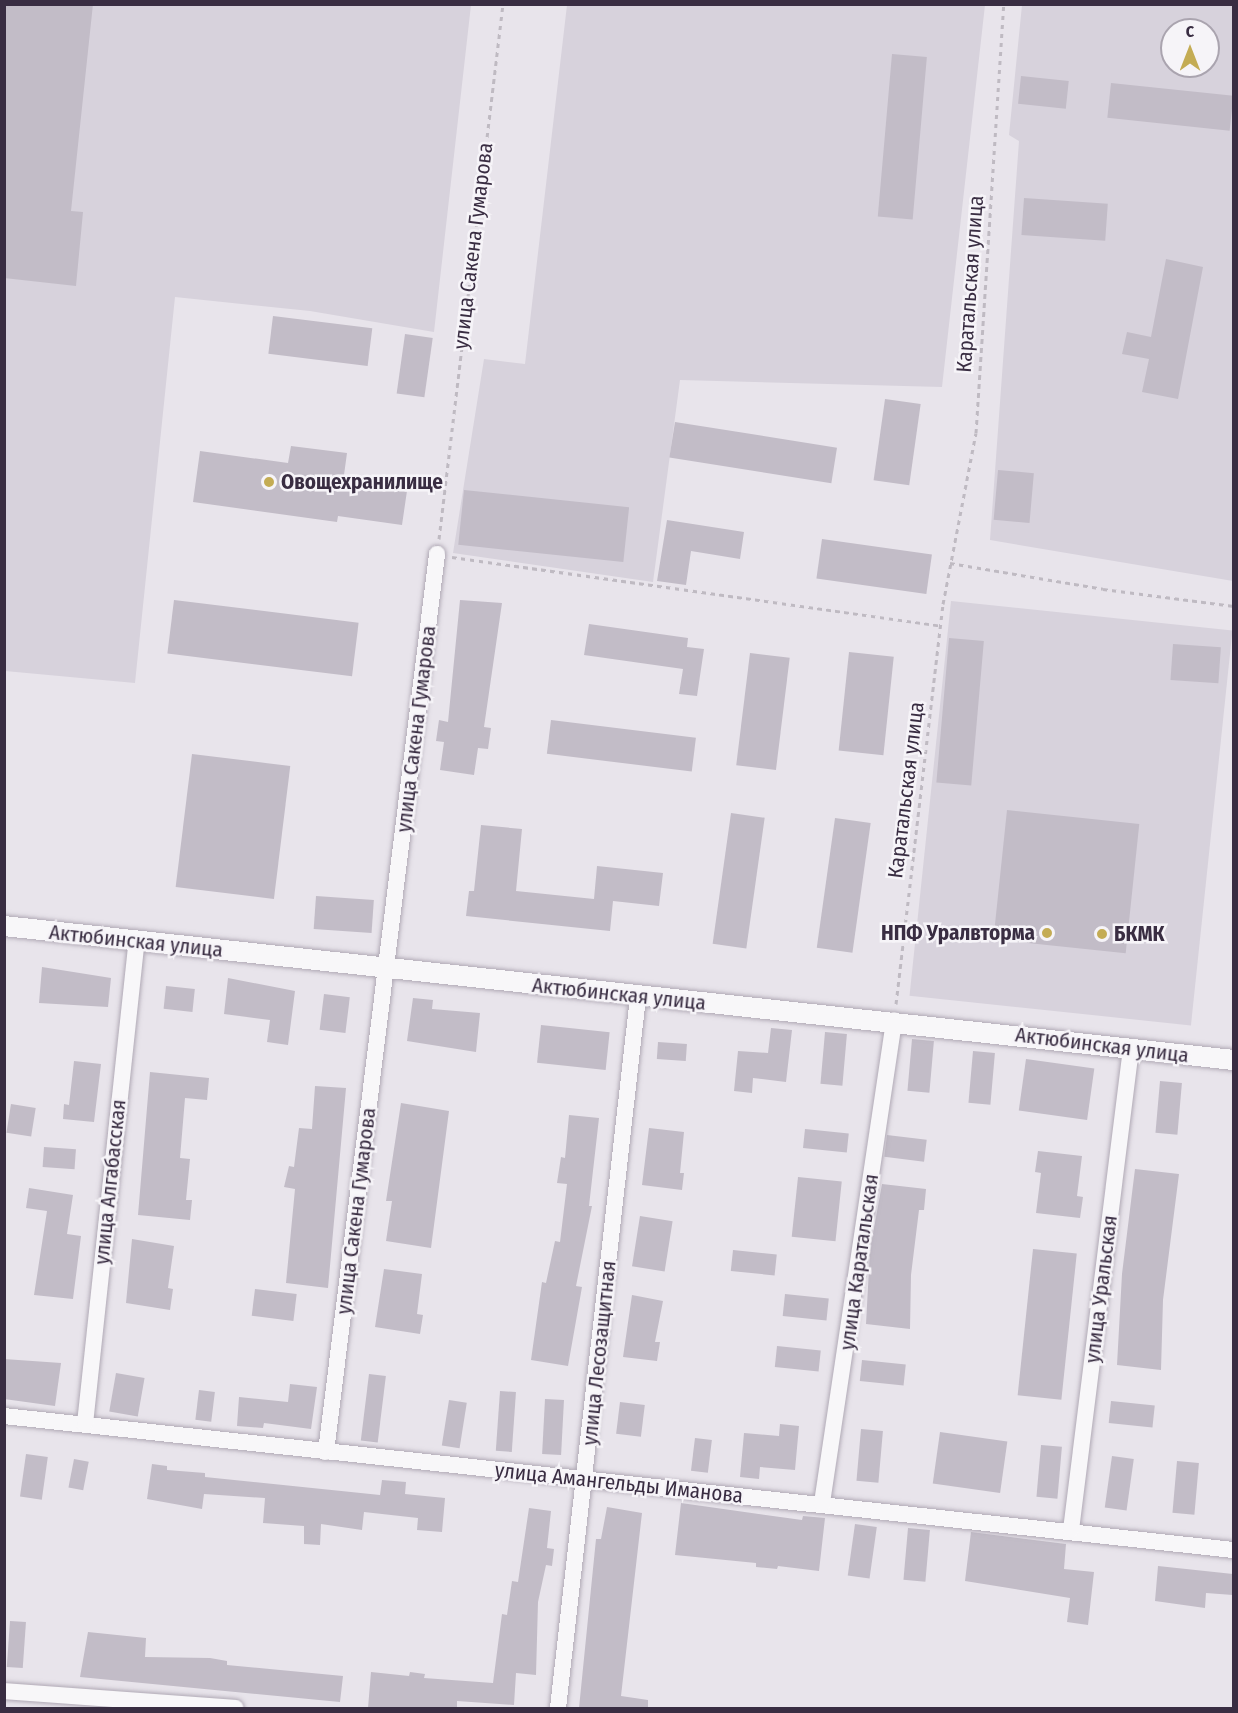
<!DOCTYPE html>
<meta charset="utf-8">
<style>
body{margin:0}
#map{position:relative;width:1238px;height:1713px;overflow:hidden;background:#e8e4eb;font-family:"Fira Sans Condensed",sans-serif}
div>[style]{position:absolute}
.built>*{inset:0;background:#d7d2dc;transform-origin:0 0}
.building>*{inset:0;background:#c2bcc7;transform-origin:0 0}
.path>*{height:3px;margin-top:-1.5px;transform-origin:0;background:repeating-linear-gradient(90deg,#bfbac2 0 4.5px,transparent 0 9px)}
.roads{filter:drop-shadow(0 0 2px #b0a9b5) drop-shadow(0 0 2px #b0a9b5)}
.minor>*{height:16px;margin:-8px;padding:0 8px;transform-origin:8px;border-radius:8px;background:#f8f7f9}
.tertiary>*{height:20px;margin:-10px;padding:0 10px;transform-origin:10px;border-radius:10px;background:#f8f7f9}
.dots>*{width:16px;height:16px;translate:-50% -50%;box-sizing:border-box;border:3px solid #f6f4f8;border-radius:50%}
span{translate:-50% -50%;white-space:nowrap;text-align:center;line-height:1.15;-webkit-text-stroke:5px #f6f4f8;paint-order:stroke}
.street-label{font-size:21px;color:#392d42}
.poi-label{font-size:21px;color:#392d42;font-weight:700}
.left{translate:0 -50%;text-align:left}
.right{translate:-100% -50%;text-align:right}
.frame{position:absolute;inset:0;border:6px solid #392d42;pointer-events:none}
.north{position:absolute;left:1160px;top:18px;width:60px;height:60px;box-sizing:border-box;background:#f6f4f8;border:2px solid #aaa4af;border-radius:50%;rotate:0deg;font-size:16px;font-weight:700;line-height:24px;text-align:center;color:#392d42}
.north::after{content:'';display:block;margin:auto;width:21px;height:27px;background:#c4ac54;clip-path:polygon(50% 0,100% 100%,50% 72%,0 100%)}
</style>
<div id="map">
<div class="built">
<i style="clip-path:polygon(4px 5px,471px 5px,434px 332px,310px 311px,175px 297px,135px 683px,5px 671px)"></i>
<i style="clip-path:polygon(567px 5px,985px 5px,942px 387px,680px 380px,653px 582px,453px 553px,484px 359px,525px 364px)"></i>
<i style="clip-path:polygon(evenodd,1022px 5px,1233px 5px,1233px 581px,990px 540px,1019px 141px,1009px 135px,1022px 5px,1172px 30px,1208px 30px,1208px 66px,1172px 66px,1172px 30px)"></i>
<i style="left:951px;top:601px;width:283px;height:397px;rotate:6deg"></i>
</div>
<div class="building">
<i style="clip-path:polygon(4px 4px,93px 4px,71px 211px,83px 212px,76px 286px,4px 278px)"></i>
<i style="left:892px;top:54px;width:35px;height:163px;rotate:5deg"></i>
<i style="left:1021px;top:76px;width:48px;height:28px;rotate:6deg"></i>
<i style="left:1111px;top:83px;width:123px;height:35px;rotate:6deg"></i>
<i style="left:1024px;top:198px;width:84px;height:37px;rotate:4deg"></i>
<i style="clip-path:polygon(1166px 259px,1203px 267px,1178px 399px,1142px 392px,1149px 359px,1122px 354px,1127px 332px,1151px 337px)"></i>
<i style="left:273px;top:316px;width:100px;height:38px;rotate:7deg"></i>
<i style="left:405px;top:334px;width:28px;height:60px;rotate:8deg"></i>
<i style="left:885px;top:399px;width:36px;height:82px;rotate:8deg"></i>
<i style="left:675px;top:422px;width:164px;height:36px;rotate:9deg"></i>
<i style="clip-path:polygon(291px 446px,347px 453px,344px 475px,408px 484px,402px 525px,338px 516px,337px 522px,193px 502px,200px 451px,288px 463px)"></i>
<i style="left:998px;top:470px;width:36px;height:50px;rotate:5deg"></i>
<i style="left:464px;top:490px;width:166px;height:55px;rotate:6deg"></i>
<i style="clip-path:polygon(667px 520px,744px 532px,740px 559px,691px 551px,686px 585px,657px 581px)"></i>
<i style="left:822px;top:539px;width:111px;height:40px;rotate:8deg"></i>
<i style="left:174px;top:600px;width:186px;height:54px;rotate:7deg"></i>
<i style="clip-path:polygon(460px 600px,502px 603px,484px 727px,491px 728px,488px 749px,478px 748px,474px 775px,440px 770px,444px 742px,436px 741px,439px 720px,448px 722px)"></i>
<i style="clip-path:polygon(589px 624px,688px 638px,687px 647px,704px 649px,697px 696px,679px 694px,683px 669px,584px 655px)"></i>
<i style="left:949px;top:638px;width:35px;height:145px;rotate:5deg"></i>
<i style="left:1173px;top:644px;width:48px;height:36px;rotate:4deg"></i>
<i style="left:849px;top:652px;width:45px;height:99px;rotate:6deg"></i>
<i style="left:750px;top:653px;width:40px;height:113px;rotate:7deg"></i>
<i style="left:551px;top:720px;width:146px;height:34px;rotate:7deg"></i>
<i style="left:192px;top:754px;width:99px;height:134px;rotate:7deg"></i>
<i style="left:1007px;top:810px;width:133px;height:130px;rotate:6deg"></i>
<i style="left:731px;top:813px;width:34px;height:132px;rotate:8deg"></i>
<i style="left:835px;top:818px;width:36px;height:131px;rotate:8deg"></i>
<i style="clip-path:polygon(481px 825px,522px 829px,516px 891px,594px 899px,597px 866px,663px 873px,659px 906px,613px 901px,610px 931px,466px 916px,469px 891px,474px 891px)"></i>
<i style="left:316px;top:896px;width:58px;height:33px;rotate:4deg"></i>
<i style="clip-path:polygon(42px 967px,111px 978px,108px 1007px,39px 1003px)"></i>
<i style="clip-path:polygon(228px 978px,295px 991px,288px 1045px,267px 1042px,270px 1020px,224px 1014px)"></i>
<i style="left:166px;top:986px;width:29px;height:23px;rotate:6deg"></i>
<i style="left:324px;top:994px;width:26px;height:36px;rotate:7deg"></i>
<i style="clip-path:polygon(413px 998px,433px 1000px,432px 1009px,480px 1013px,476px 1052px,407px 1041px)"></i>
<i style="left:541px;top:1025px;width:69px;height:38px;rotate:6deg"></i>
<i style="clip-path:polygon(771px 1028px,792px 1030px,786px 1082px,753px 1078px,752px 1093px,734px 1091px,738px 1051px,768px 1053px)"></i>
<i style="left:825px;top:1032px;width:22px;height:52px;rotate:5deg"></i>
<i style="left:912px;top:1039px;width:22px;height:52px;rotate:5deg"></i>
<i style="left:658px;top:1042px;width:29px;height:17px;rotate:4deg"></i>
<i style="left:973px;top:1051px;width:22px;height:52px;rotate:5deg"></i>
<i style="left:1026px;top:1059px;width:69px;height:52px;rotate:8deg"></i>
<i style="clip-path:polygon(74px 1061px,101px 1064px,94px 1122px,63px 1119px,64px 1104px,69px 1105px)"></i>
<i style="clip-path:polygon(150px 1072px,209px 1078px,207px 1100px,185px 1098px,180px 1158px,190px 1159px,186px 1200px,192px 1200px,190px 1220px,138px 1215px)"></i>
<i style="left:1160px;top:1081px;width:22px;height:52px;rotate:5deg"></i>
<i style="clip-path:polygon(315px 1086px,346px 1088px,328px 1288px,286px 1283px,295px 1189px,284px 1187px,289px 1166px,294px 1167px,299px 1128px,312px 1129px)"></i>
<i style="clip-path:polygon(401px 1103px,449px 1111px,431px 1248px,386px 1241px,392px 1201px,386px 1201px)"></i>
<i style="left:11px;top:1104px;width:25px;height:29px;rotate:9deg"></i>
<i style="clip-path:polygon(569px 1115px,599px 1118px,589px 1206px,592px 1206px,576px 1286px,582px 1287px,568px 1366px,531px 1360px,542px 1282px,546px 1283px,555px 1241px,560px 1242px,567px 1184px,557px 1183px,561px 1157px,565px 1158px)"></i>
<i style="clip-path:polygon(649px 1128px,684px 1132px,680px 1173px,684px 1173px,682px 1190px,642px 1185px)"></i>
<i style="left:805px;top:1129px;width:44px;height:19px;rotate:6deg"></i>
<i style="left:887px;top:1135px;width:40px;height:22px;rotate:7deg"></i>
<i style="left:44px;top:1147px;width:32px;height:20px;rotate:4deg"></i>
<i style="clip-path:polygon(1038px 1151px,1082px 1156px,1077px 1196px,1083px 1197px,1080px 1218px,1036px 1213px,1041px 1173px,1035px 1172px)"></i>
<i style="clip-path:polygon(1135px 1169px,1179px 1174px,1163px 1300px,1161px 1370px,1117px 1365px,1122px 1274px)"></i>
<i style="left:798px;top:1177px;width:44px;height:60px;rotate:6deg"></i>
<i style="clip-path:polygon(882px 1184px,926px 1189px,924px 1210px,919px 1210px,911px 1275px,910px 1329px,866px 1324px,870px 1250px)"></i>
<i style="clip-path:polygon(29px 1188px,73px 1195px,67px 1234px,81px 1236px,73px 1299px,34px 1295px,47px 1211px,26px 1208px)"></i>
<i style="left:640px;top:1216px;width:33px;height:51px;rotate:9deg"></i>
<i style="clip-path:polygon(132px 1239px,174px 1246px,168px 1288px,173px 1289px,170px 1310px,126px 1303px)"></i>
<i style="left:1033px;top:1249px;width:44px;height:147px;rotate:6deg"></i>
<i style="left:733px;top:1250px;width:44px;height:21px;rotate:6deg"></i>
<i style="clip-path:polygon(384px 1269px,422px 1274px,417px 1314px,423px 1315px,420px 1334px,375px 1327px)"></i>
<i style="left:255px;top:1289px;width:42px;height:27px;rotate:7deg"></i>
<i style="left:785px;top:1294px;width:44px;height:22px;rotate:6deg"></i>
<i style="clip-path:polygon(632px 1295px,663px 1301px,655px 1342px,660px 1342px,657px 1361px,623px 1357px)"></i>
<i style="left:777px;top:1346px;width:44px;height:21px;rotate:6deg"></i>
<i style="clip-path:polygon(4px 1359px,61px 1363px,55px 1406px,4px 1399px)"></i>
<i style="left:862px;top:1360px;width:44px;height:21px;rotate:6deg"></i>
<i style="left:116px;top:1373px;width:29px;height:39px;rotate:10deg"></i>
<i style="left:369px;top:1374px;width:17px;height:67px;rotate:7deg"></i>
<i style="clip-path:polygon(290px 1384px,317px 1387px,311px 1429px,264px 1423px,263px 1428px,237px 1426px,239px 1397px,288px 1402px)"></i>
<i style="left:199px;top:1390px;width:16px;height:30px;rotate:7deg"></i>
<i style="left:500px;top:1391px;width:16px;height:60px;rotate:4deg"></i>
<i style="left:545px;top:1399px;width:19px;height:55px;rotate:3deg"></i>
<i style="left:449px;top:1400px;width:18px;height:46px;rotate:9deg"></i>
<i style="left:1111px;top:1401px;width:44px;height:22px;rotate:6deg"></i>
<i style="left:620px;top:1402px;width:25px;height:32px;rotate:7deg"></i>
<i style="clip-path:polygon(780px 1424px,799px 1426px,795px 1470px,760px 1467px,759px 1479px,740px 1477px,744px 1433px,779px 1436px)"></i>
<i style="left:861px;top:1429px;width:22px;height:52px;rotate:5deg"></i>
<i style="left:940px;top:1432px;width:68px;height:52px;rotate:8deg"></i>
<i style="left:695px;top:1438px;width:17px;height:33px;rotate:7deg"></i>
<i style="left:1041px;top:1445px;width:21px;height:52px;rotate:5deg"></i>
<i style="left:26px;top:1454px;width:22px;height:43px;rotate:8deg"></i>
<i style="left:1112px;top:1456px;width:22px;height:52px;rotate:8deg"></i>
<i style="left:74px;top:1459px;width:15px;height:29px;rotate:11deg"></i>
<i style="left:1177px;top:1461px;width:22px;height:52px;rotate:5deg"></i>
<i style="clip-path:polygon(152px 1464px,167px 1466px,167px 1470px,205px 1473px,205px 1477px,380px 1495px,382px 1480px,406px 1482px,405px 1494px,445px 1498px,442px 1532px,417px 1530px,418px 1518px,364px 1512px,362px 1530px,321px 1524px,320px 1545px,304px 1544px,304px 1526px,263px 1523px,265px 1498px,204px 1494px,202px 1509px,147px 1499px)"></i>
<i style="clip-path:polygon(681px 1503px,802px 1520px,803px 1516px,825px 1518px,819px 1571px,778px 1566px,777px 1569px,756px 1567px,756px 1563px,675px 1555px)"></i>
<i style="clip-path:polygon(607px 1507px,642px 1513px,621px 1696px,648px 1700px,648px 1708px,579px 1708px,596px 1539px,601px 1539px)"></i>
<i style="clip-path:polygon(529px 1508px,551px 1511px,547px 1548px,554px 1549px,552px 1566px,546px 1565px,538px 1602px,536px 1675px,516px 1673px,514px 1705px,457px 1701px,457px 1708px,368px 1708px,371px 1672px,409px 1676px,410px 1672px,425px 1674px,424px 1678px,493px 1683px,502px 1614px,507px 1615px,512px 1581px,518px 1582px)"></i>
<i style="left:855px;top:1524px;width:22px;height:52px;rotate:8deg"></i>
<i style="left:908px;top:1528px;width:22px;height:52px;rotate:5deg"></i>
<i style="clip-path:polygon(971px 1532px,1066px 1544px,1064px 1569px,1094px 1572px,1088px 1625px,1067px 1622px,1070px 1598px,965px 1581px)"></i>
<i style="clip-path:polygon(1158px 1566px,1233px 1574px,1233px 1595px,1206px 1593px,1205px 1608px,1155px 1601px)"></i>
<i style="left:10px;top:1621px;width:16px;height:46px;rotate:4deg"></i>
<i style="clip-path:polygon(88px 1632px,146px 1638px,145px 1657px,210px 1658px,227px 1661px,227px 1665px,343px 1676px,340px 1702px,80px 1677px)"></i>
</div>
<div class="path">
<i style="left:439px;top:539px;width:539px;rotate:-83.18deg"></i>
<i style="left:452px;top:557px;width:493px;rotate:8deg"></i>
<i style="left:950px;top:563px;width:155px;rotate:9.6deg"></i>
<i style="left:1103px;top:589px;width:132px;rotate:7.4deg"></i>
<i style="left:896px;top:1004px;width:403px;rotate:-83.3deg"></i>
<i style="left:943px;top:604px;width:174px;rotate:-79.1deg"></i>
<i style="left:976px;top:433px;width:430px;rotate:-86.3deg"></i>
</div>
<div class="roads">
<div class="minor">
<i style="left:4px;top:1416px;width:1237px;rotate:6.22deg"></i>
<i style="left:85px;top:1424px;width:486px;rotate:-83.9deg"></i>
<i style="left:326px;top:1452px;width:905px;rotate:-82.95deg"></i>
<i style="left:822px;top:1503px;width:488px;rotate:-81.5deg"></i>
<i style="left:1071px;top:1530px;width:486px;rotate:-82.9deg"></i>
<i style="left:4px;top:1691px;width:232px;rotate:4.2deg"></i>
<i style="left:558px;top:1708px;width:715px;rotate:-83.58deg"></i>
</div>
<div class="tertiary">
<i style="left:4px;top:926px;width:1237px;rotate:6.22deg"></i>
</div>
</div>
<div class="dots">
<i style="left:269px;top:482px;background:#c4ac54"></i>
<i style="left:1047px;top:933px;background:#c4ac54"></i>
<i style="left:1102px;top:934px;background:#c4ac54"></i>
</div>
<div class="street-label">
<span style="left:473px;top:246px;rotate:-83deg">улица Сакена Гумарова</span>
<span style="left:970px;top:284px;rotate:-86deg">Каратальская улица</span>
<span style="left:416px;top:729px;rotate:-83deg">улица Сакена Гумарова</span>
<span style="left:906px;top:790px;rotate:-83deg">Каратальская улица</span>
<span style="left:136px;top:941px;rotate:6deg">Актюбинская улица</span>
<span style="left:619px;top:994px;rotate:6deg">Актюбинская улица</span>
<span style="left:1102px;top:1045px;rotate:7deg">Актюбинская улица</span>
<span style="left:110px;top:1182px;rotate:-84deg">улица Алгабасская</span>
<span style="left:356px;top:1211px;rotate:-83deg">улица Сакена Гумарова</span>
<span style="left:859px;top:1262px;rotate:-82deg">улица Каратальская</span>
<span style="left:1101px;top:1289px;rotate:-83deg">улица Уральская</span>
<span style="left:599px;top:1353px;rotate:-84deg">улица Лесозащитная</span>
<span style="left:619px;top:1483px;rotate:6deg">улица Амангельды Иманова</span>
</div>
<div class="poi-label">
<span class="left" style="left:281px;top:482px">Овощехранилище</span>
<span class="right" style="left:1035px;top:933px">НПФ Уралвторма</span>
<span class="left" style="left:1114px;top:934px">БКМК</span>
</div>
<div class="frame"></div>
<div class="north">С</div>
</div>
